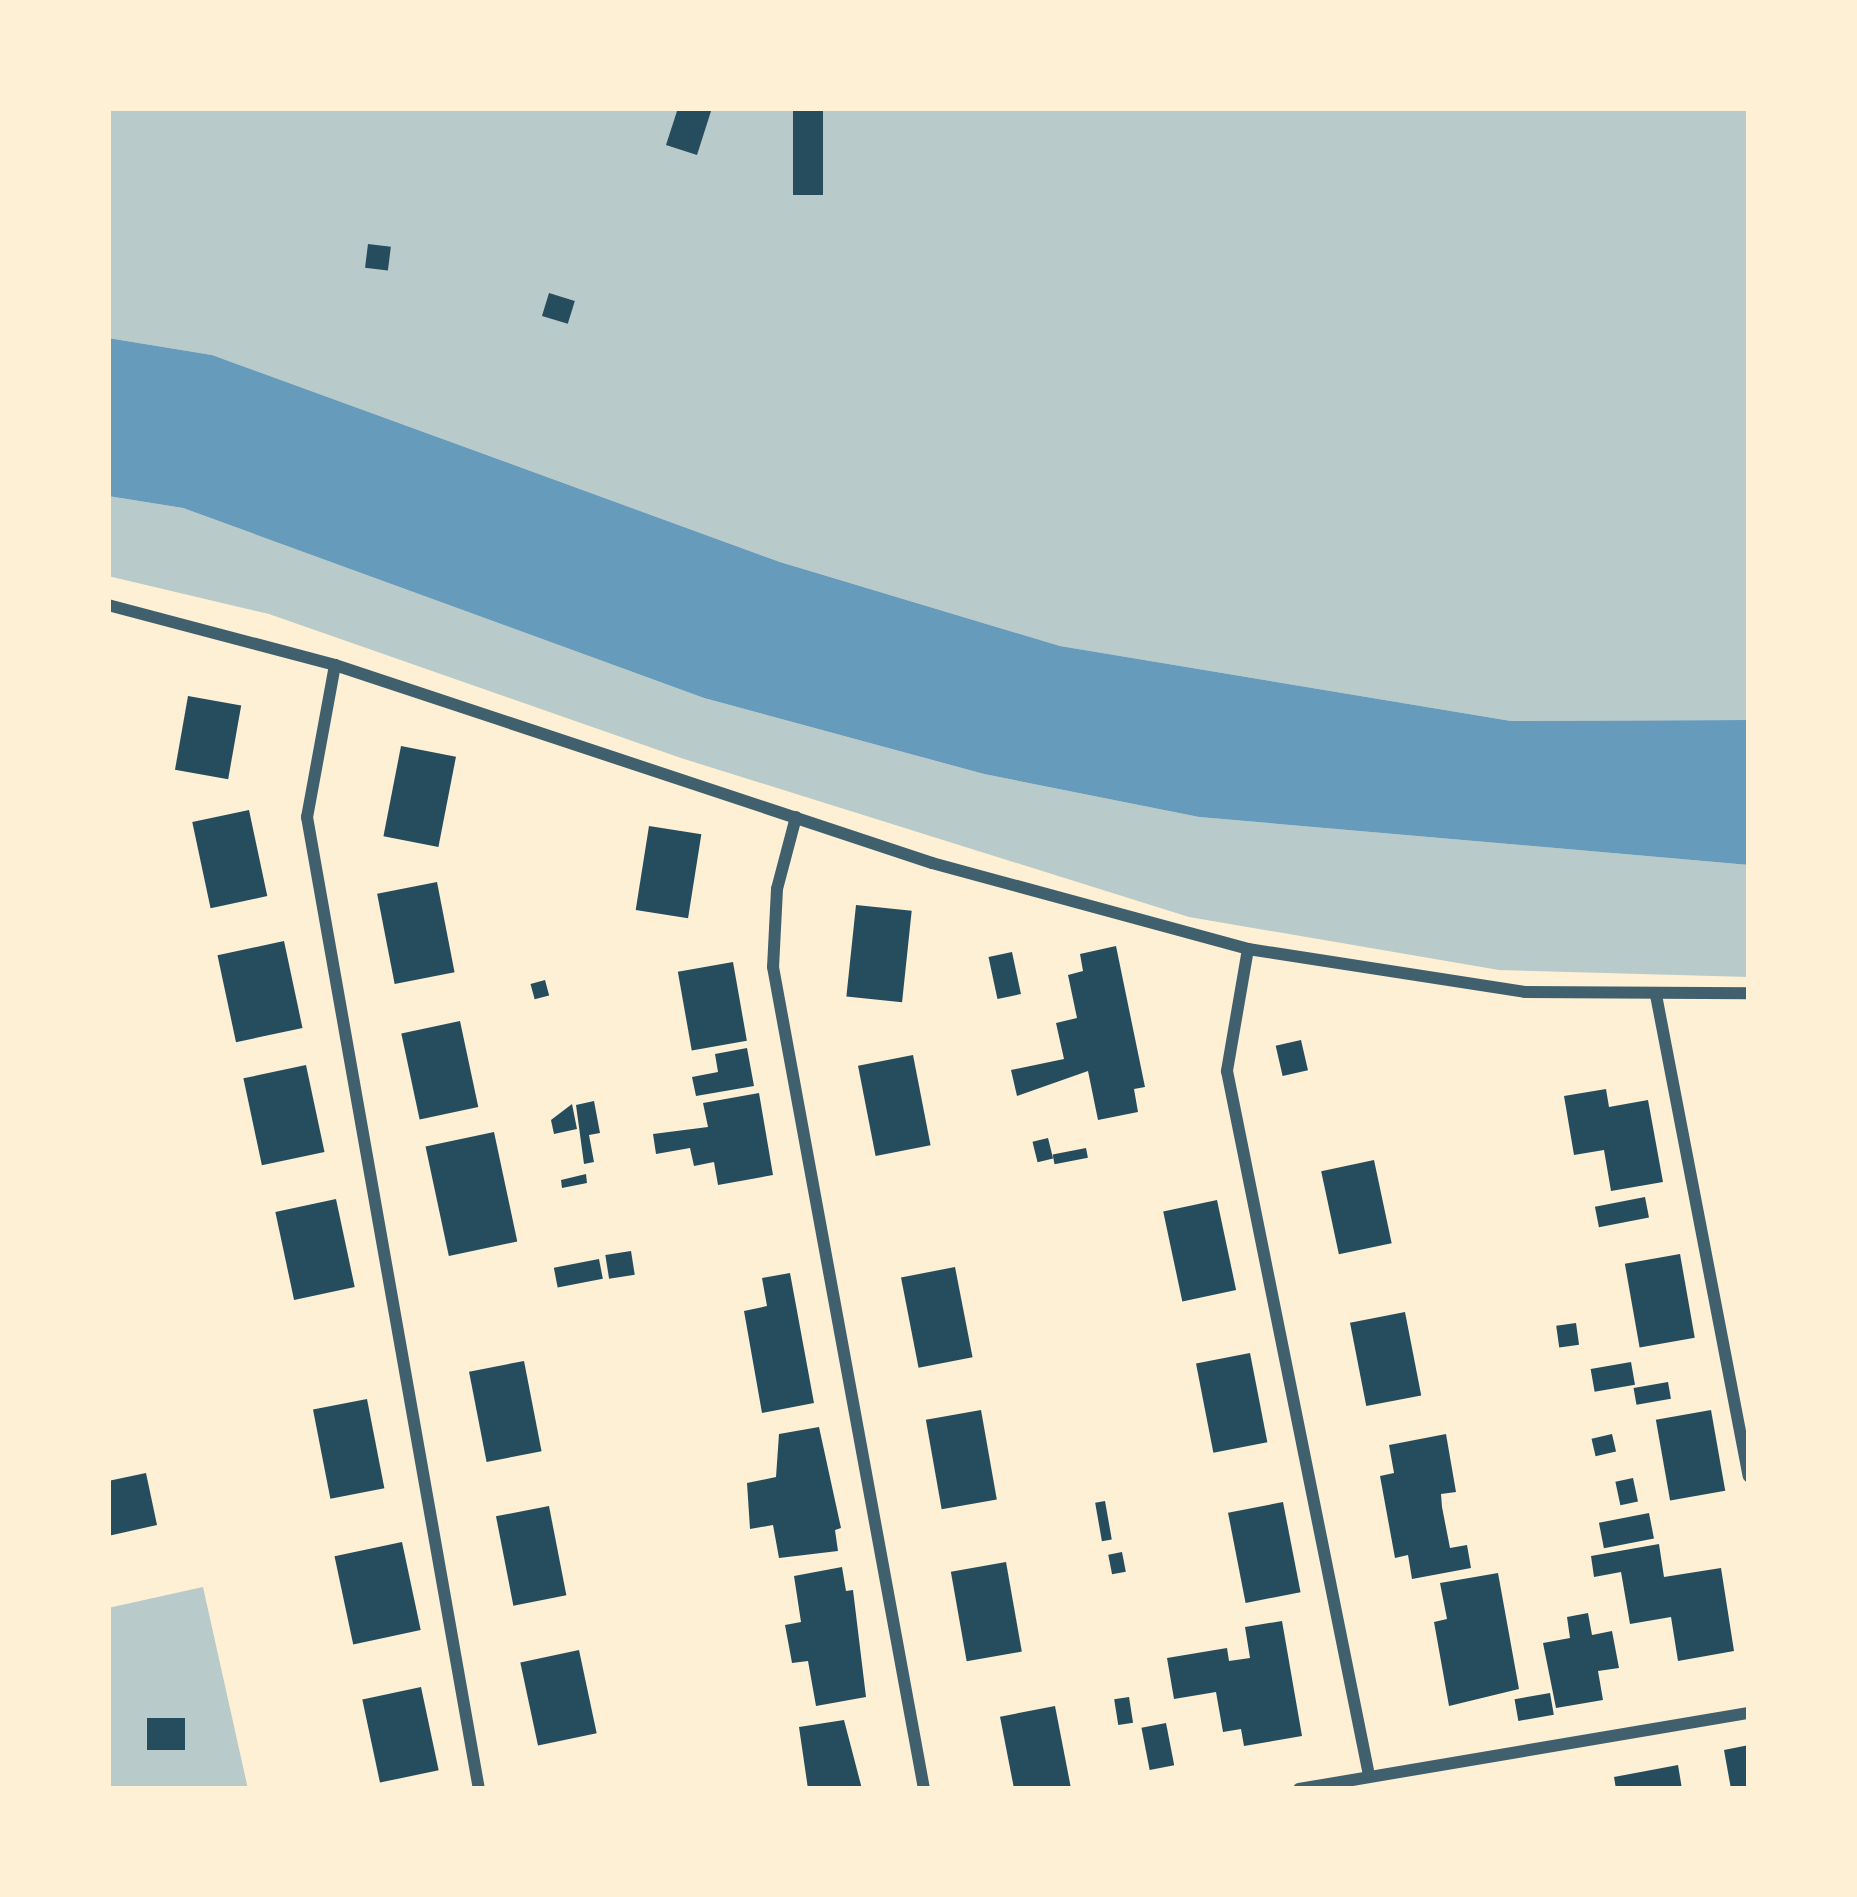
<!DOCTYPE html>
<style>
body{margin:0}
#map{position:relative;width:1857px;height:1897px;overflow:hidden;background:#fdf0d5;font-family:Barlow,sans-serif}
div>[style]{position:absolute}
.green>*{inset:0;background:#b9caca}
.water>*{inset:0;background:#669bbc}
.building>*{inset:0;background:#264d5e;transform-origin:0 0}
.minor>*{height:12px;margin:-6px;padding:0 6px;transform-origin:6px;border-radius:6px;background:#3f606c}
span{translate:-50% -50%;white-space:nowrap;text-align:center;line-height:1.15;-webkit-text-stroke:9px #fdf0d5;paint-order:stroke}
.frame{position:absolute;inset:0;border:111px solid #fdf0d5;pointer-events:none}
</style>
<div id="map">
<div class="green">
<i style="clip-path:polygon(108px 108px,1749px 108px,1749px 720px,1511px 721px,1060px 646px,780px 562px,212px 355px,108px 338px)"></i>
<i style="clip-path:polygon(108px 496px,183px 508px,704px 698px,984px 774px,1199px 817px,1749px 865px,1749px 977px,1499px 970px,1189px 917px,681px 758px,269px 614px,108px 576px)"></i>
<i style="clip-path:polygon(203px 1587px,248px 1789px,108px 1789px,108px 1608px)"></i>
</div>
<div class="water">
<i style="clip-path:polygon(108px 338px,212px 355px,780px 562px,1060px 646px,1511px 721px,1749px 720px,1749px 865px,1199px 817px,984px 774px,704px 698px,183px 508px,108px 496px)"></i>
</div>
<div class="building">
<i style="clip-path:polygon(678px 108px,712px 108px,697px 155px,666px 145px)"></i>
<i style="left:793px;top:108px;width:30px;height:87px"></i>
<i style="left:368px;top:244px;width:23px;height:24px;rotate:7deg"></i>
<i style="left:549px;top:293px;width:27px;height:24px;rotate:17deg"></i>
<i style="left:188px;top:696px;width:54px;height:75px;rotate:10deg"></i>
<i style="left:401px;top:746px;width:56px;height:92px;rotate:11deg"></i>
<i style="left:249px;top:810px;width:88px;height:58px;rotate:78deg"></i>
<i style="left:649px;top:826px;width:53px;height:85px;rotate:9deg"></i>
<i style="left:437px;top:882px;width:92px;height:61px;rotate:79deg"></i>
<i style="left:856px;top:905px;width:56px;height:92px;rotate:6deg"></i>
<i style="left:284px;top:941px;width:89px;height:68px;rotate:78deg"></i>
<i style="clip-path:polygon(1116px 946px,1145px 1087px,1134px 1089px,1138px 1112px,1098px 1120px,1088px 1071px,1017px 1096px,1011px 1070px,1064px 1059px,1056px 1023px,1077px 1018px,1068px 975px,1083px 971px,1080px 954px)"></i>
<i style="left:1012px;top:952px;width:43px;height:24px;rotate:78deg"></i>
<i style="left:733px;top:962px;width:80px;height:56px;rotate:80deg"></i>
<i style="left:545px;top:980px;width:16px;height:15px;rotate:75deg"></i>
<i style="left:460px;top:1021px;width:88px;height:60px;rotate:78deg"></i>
<i style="left:1301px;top:1040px;width:31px;height:26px;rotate:77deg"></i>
<i style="clip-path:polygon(747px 1048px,754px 1086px,696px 1096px,692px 1077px,718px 1072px,715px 1054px)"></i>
<i style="left:913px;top:1055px;width:92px;height:56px;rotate:79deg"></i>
<i style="left:306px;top:1065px;width:89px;height:64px;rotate:78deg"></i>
<i style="clip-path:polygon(1606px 1089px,1609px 1107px,1648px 1100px,1663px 1182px,1611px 1191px,1604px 1150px,1574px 1155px,1564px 1096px)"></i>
<i style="clip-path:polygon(759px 1093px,773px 1175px,718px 1185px,714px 1162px,694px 1166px,690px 1148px,656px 1154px,653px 1134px,708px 1127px,703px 1103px)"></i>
<i style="clip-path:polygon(594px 1101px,600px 1133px,589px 1135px,594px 1162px,584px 1164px,576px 1105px)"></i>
<i style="clip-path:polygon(572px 1104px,577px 1129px,554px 1134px,551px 1120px)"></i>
<i style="left:494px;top:1132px;width:112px;height:70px;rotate:78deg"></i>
<i style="left:1048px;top:1138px;width:21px;height:16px;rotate:76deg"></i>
<i style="left:1086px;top:1148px;width:10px;height:34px;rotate:79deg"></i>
<i style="left:1374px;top:1160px;width:85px;height:54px;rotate:78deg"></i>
<i style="clip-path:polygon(586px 1174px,587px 1183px,562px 1188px,561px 1180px)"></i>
<i style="left:1645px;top:1197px;width:21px;height:51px;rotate:79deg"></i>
<i style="left:336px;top:1199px;width:90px;height:62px;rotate:78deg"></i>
<i style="left:1217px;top:1200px;width:92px;height:55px;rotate:78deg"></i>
<i style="left:631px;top:1251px;width:24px;height:26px;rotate:81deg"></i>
<i style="left:1680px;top:1254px;width:85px;height:56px;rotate:80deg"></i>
<i style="left:599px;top:1259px;width:20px;height:46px;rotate:79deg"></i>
<i style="left:955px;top:1267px;width:92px;height:55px;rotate:79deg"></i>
<i style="clip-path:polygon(790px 1273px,814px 1403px,762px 1413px,744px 1311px,767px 1306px,762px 1278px)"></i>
<i style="left:1405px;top:1312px;width:85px;height:56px;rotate:79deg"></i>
<i style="left:1576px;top:1323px;width:22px;height:20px;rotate:82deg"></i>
<i style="left:1250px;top:1353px;width:91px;height:55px;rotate:79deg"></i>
<i style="left:524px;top:1361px;width:92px;height:56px;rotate:79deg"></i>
<i style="left:1631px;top:1362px;width:23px;height:41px;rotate:80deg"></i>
<i style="left:1668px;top:1382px;width:17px;height:35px;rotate:80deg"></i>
<i style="left:367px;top:1399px;width:91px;height:55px;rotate:79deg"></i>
<i style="left:981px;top:1410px;width:91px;height:56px;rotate:80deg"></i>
<i style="left:1711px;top:1410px;width:82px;height:56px;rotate:80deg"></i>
<i style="clip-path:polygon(819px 1427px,841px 1528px,835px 1530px,838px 1551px,779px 1558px,773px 1525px,750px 1529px,747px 1483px,776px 1477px,779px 1434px)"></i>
<i style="clip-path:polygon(1446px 1434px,1456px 1492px,1441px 1494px,1442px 1507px,1450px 1548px,1467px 1545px,1471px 1568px,1412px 1579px,1408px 1555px,1395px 1558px,1380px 1476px,1394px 1473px,1389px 1445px)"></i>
<i style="left:1612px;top:1434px;width:18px;height:21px;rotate:77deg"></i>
<i style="clip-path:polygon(146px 1473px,157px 1525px,108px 1536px,108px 1481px)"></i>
<i style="left:1633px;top:1478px;width:24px;height:18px;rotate:78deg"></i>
<i style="left:1105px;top:1501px;width:39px;height:10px;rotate:80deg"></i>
<i style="left:1283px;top:1502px;width:92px;height:56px;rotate:79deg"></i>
<i style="left:549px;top:1506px;width:91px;height:54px;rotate:79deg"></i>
<i style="left:1649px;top:1513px;width:26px;height:51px;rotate:79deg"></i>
<i style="left:402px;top:1542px;width:90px;height:69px;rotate:78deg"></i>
<i style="clip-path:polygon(1659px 1544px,1664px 1577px,1721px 1568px,1734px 1651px,1678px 1661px,1671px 1617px,1630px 1624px,1621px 1572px,1594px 1577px,1591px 1556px)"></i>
<i style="left:1122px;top:1552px;width:20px;height:14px;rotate:79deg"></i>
<i style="left:1006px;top:1562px;width:91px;height:56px;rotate:80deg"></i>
<i style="clip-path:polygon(842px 1567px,846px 1591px,853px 1590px,866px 1697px,816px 1706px,808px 1661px,792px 1663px,785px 1625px,801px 1622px,794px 1576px)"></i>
<i style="clip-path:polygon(1498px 1573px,1519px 1689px,1449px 1706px,1434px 1622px,1447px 1619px,1440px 1583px)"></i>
<i style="clip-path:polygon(1588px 1613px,1592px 1635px,1612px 1631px,1619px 1668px,1598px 1671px,1603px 1700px,1556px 1708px,1543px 1643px,1570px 1638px,1567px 1617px)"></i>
<i style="clip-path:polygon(1282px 1621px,1302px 1736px,1244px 1746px,1241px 1729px,1223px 1732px,1216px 1692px,1174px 1699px,1167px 1658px,1227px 1648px,1229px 1661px,1250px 1658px,1245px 1627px)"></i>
<i style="left:579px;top:1650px;width:85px;height:60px;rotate:78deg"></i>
<i style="left:421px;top:1687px;width:85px;height:60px;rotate:78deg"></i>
<i style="left:1550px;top:1693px;width:22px;height:36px;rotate:80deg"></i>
<i style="left:1129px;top:1697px;width:26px;height:15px;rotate:81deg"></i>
<i style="left:1055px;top:1706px;width:85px;height:56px;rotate:79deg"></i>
<i style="left:185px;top:1718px;width:32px;height:38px;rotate:90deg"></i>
<i style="clip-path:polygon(844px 1720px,862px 1789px,808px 1789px,799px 1727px)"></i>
<i style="left:1166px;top:1723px;width:43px;height:25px;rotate:79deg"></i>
<i style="clip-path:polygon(1749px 1745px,1749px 1789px,1731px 1789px,1724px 1750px)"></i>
<i style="clip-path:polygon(1678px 1765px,1682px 1789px,1616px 1789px,1614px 1777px)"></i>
</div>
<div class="minor">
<i style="left:108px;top:605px;width:235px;rotate:14.8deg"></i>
<i style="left:335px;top:665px;width:629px;rotate:18.35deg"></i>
<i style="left:932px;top:863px;width:327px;rotate:15.2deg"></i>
<i style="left:1248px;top:949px;width:280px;rotate:8.8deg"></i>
<i style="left:1525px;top:992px;width:224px;rotate:0.3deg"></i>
<i style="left:335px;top:665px;width:155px;rotate:100.4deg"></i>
<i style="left:307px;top:817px;width:987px;rotate:79.97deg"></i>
<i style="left:796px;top:817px;width:74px;rotate:104.8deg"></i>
<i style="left:777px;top:889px;width:78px;rotate:92.9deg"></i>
<i style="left:773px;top:967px;width:836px;rotate:79.59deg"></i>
<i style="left:1248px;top:949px;width:124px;rotate:99.8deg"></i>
<i style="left:1227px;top:1071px;width:718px;rotate:78.6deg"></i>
<i style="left:1656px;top:995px;width:490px;rotate:79.1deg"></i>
<i style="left:1299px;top:1789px;width:456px;rotate:-9.6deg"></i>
</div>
<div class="frame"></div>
</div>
